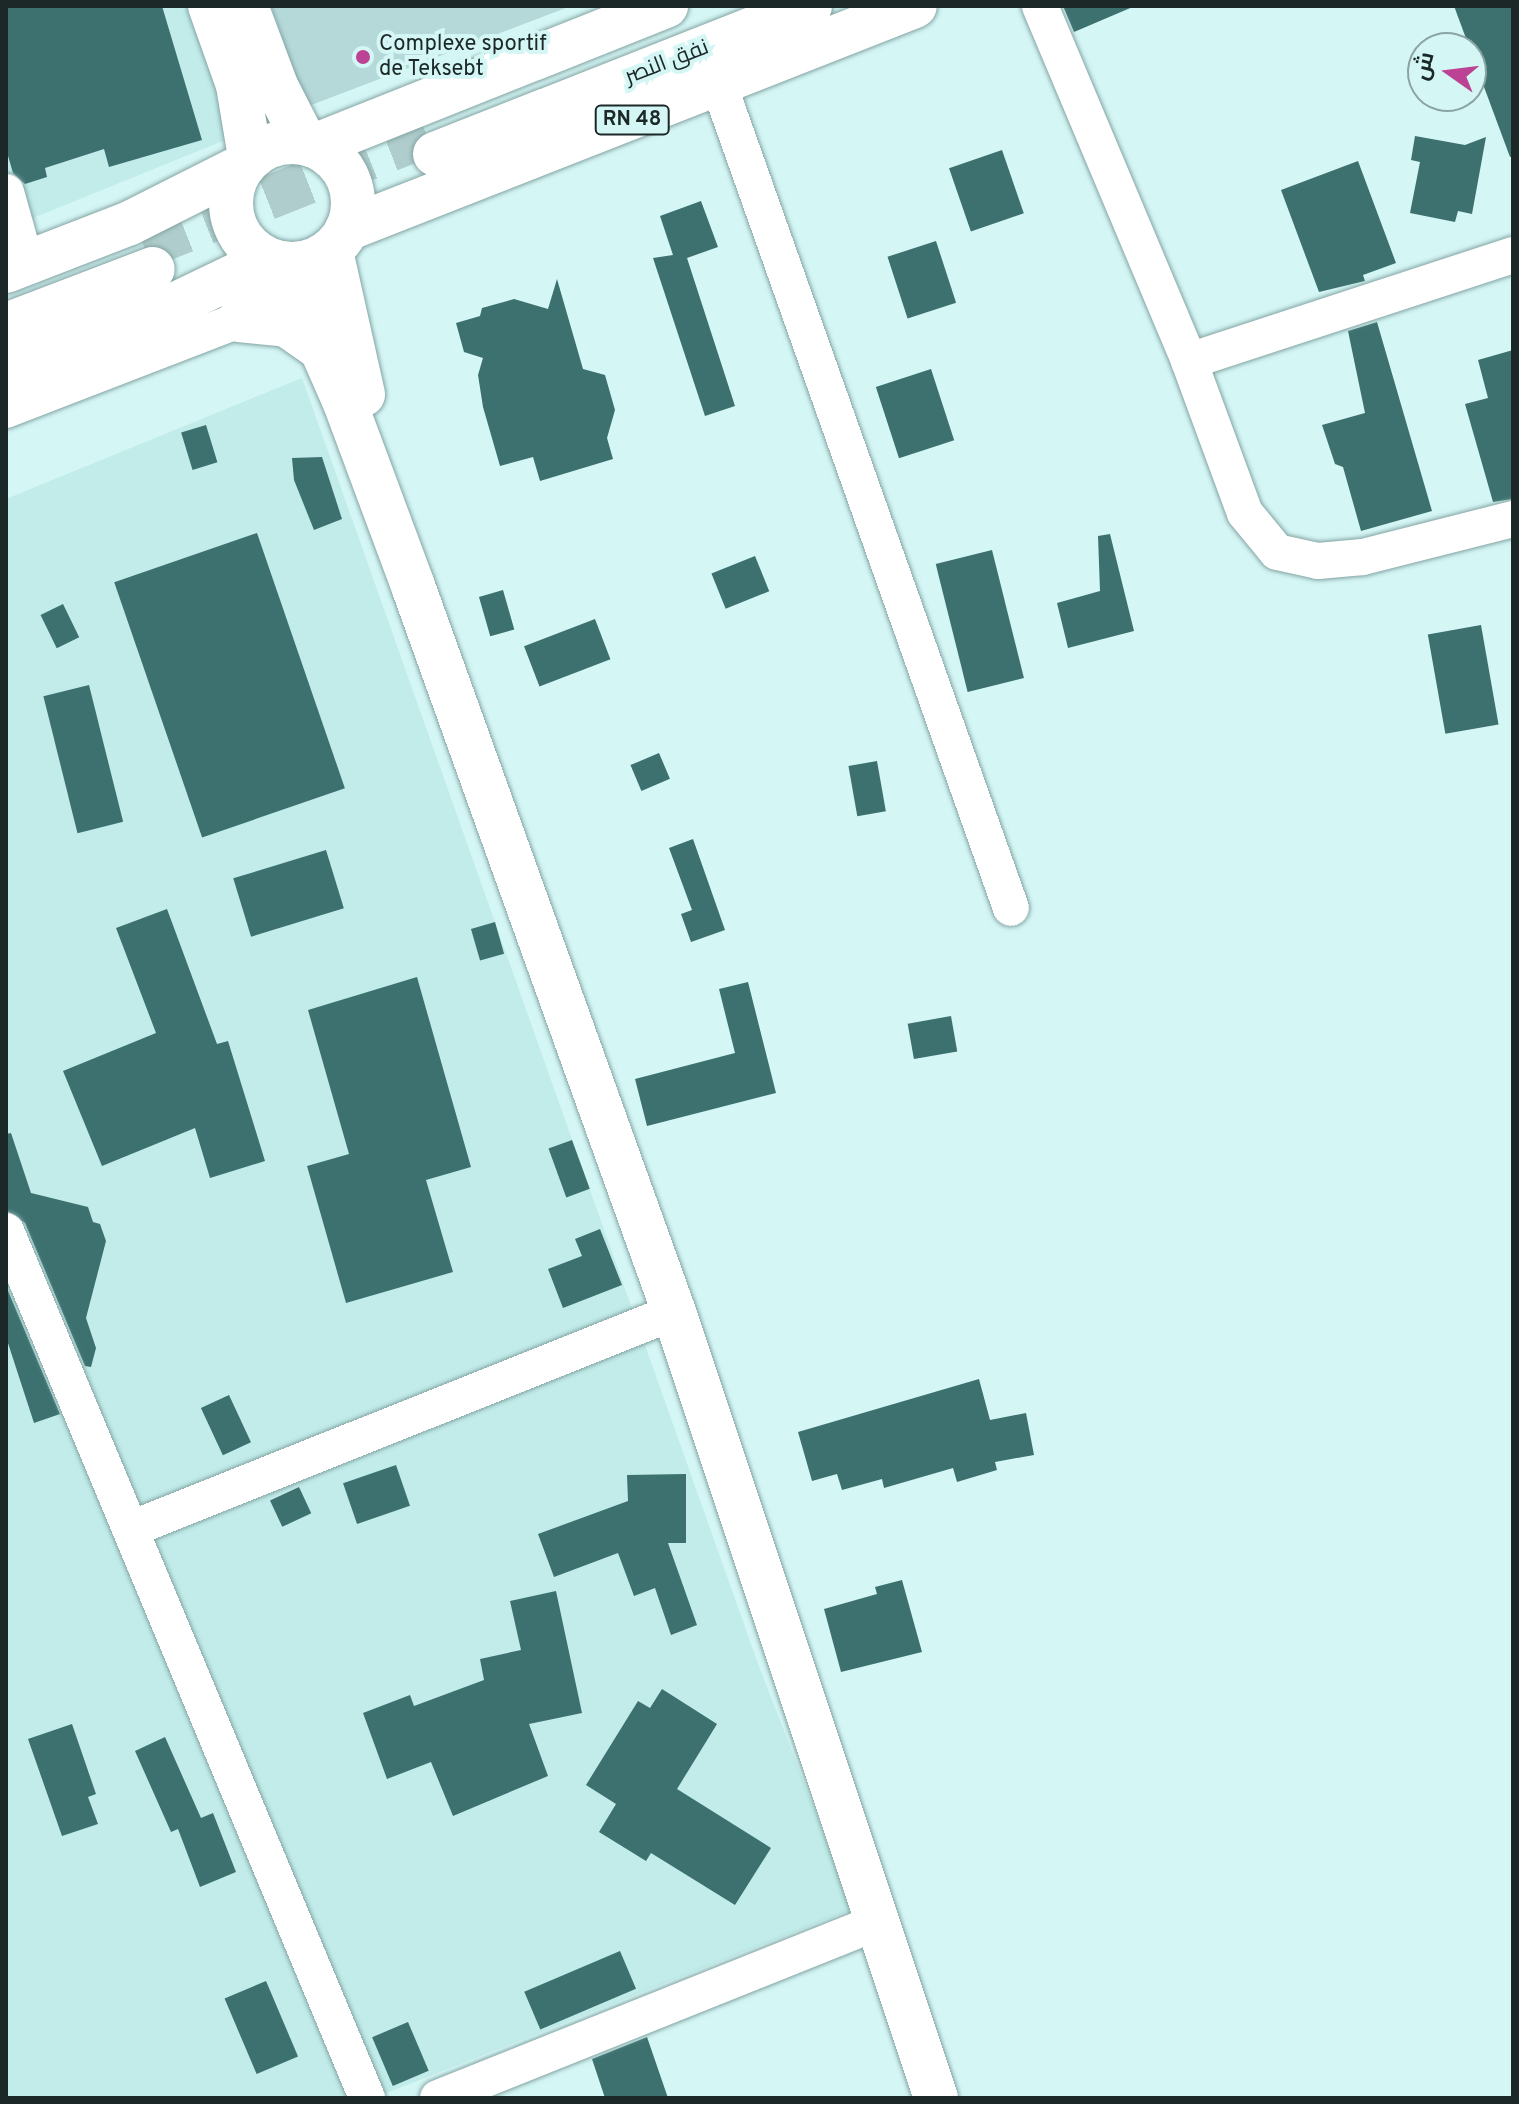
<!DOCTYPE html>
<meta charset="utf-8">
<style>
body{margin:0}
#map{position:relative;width:1519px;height:2104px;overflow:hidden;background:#d4f6f5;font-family:Overpass,Cairo,sans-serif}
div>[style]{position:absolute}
.built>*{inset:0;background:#c1ecea}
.green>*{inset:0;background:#b4d9d8}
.building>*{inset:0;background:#3c7170;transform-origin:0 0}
.major-tunnel>*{height:44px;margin-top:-22px;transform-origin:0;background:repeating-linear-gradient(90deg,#afcdcc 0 44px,transparent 0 66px)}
.roads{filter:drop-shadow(0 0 2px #84a4a3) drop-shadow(0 0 2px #84a4a3)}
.minor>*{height:36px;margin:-18px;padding:0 18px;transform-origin:18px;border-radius:18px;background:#fff}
.major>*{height:44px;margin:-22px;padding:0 22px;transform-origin:22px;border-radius:22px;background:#fff}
.major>.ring{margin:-22px;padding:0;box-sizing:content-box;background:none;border:44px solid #fff;border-radius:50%}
.highway>*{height:44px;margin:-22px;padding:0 22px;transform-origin:22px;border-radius:22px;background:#fff}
.dots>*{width:22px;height:22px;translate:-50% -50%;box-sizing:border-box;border:4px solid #d4f6f5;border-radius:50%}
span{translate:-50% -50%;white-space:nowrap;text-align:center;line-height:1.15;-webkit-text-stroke:8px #d4f6f5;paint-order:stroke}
.shield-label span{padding:2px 6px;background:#d4f6f5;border:2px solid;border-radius:6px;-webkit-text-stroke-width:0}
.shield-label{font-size:20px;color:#1b2827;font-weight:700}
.poi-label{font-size:22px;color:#1b2827}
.left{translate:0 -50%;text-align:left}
.street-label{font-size:22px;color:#1b2827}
.frame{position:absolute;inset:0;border:8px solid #1b2827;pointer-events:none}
.north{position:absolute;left:1407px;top:32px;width:80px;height:80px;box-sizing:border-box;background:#d4f6f5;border:2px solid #8aa4a3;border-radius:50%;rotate:284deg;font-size:22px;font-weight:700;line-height:32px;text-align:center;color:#1b2827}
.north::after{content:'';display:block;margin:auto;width:28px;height:36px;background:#bc4294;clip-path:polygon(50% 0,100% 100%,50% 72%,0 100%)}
</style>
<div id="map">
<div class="built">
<i style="clip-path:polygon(6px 6px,188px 6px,235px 136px,6px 229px)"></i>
<i style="clip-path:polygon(302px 378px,757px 1661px,853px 1909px,374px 2098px,6px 2098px,6px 499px)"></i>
</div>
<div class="green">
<i style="clip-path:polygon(271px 6px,571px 6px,306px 107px)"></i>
</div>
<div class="building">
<i style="clip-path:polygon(6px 6px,162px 6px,202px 140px,109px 167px,104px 149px,45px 168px,47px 177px,25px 184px,13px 173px,6px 149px)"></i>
<i style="clip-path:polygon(1063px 6px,1135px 6px,1074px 32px)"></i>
<i style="clip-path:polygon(1454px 6px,1513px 6px,1513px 156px,1510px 157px)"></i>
<i style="clip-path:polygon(1415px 136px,1465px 145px,1486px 137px,1472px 214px,1458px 211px,1455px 222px,1410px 213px,1420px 162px,1411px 160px)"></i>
<i style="left:1002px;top:150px;width:67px;height:56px;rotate:71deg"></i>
<i style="clip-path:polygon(1358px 161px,1396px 263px,1363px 275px,1365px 281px,1319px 292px,1281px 190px)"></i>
<i style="clip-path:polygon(701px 201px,718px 247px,687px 258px,735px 406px,705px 416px,653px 258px,673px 255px,660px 216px)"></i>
<i style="left:936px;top:241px;width:65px;height:51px;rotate:72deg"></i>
<i style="clip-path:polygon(557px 279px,583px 369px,605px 375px,615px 410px,607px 438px,613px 459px,540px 481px,533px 457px,500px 466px,483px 407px,478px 375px,483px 358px,464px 352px,456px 323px,480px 316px,482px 308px,514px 299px,548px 309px)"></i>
<i style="clip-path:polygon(1377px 322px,1432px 511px,1361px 531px,1343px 467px,1335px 464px,1322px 425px,1365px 413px,1348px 331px)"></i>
<i style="clip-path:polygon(1513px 350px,1513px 499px,1493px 502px,1465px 404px,1488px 398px,1478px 360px)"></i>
<i style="left:931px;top:369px;width:75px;height:58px;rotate:72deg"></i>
<i style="left:206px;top:425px;width:39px;height:26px;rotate:73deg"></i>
<i style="clip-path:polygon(322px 457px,342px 519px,314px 530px,294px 480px,292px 458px)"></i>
<i style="left:257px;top:533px;width:270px;height:151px;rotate:71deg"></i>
<i style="clip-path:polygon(1110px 534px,1134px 631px,1068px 648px,1057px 603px,1100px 591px,1098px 536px)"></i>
<i style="left:992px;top:550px;width:132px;height:58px;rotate:76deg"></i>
<i style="left:755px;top:556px;width:38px;height:47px;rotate:68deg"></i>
<i style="left:503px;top:590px;width:41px;height:25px;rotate:74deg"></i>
<i style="left:63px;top:604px;width:37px;height:25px;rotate:64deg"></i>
<i style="left:595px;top:619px;width:43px;height:76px;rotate:69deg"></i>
<i style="left:1481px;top:625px;width:101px;height:54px;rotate:80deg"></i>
<i style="left:89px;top:685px;width:141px;height:47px;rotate:76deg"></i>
<i style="left:659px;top:753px;width:28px;height:31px;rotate:67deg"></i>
<i style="left:877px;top:761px;width:51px;height:29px;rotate:80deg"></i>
<i style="clip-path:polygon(693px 839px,725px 930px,691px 942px,681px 914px,692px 910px,669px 848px)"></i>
<i style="left:326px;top:850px;width:61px;height:97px;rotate:73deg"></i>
<i style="clip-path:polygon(167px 909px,217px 1044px,228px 1041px,265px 1161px,210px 1178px,195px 1128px,102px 1166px,63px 1071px,156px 1033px,116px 928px)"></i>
<i style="left:495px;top:922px;width:33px;height:25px;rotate:74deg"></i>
<i style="clip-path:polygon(417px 977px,471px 1167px,426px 1180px,453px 1272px,346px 1303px,307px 1166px,349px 1154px,308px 1010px)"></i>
<i style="clip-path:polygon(748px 982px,776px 1093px,647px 1126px,635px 1079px,735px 1053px,719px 989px)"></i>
<i style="left:951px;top:1016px;width:36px;height:44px;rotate:80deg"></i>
<i style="clip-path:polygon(11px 1133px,31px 1193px,88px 1207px,93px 1222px,100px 1224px,106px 1241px,86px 1318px,96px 1348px,91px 1367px,85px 1366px,25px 1223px,6px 1210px,6px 1134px)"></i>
<i style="left:572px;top:1140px;width:52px;height:25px;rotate:70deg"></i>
<i style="clip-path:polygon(600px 1229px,622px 1285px,563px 1308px,548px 1269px,582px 1256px,575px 1239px)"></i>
<i style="clip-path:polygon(6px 1286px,60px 1414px,34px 1423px,6px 1337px)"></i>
<i style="clip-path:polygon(979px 1379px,990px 1420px,1026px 1413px,1034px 1455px,995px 1462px,997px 1470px,957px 1482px,953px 1468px,884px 1488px,882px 1479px,842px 1490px,837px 1474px,812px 1481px,798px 1432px)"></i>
<i style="left:229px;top:1395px;width:52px;height:31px;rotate:65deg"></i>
<i style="left:396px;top:1465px;width:43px;height:56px;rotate:71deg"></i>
<i style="clip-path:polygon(686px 1474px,686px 1543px,668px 1543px,697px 1625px,671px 1635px,655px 1588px,634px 1596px,618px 1553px,554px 1577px,538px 1534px,628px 1501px,627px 1475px)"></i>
<i style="left:299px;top:1487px;width:29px;height:32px;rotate:65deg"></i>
<i style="clip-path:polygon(902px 1580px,922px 1652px,841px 1672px,824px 1609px,877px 1594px,875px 1587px)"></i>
<i style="clip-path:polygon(556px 1591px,582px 1713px,529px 1724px,548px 1776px,453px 1816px,431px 1762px,387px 1779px,363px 1713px,410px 1695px,414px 1706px,484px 1680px,480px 1659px,521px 1650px,510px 1601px)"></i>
<i style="clip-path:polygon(662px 1689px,717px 1724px,677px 1789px,771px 1848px,735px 1905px,651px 1853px,646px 1861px,599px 1832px,616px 1804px,586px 1785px,638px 1701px,650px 1708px)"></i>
<i style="clip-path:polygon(72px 1724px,96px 1794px,88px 1797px,98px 1824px,62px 1836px,28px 1739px)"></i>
<i style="clip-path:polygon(165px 1737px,201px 1818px,213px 1813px,236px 1872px,200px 1887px,178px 1829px,171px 1832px,135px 1751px)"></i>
<i style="left:620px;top:1951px;width:41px;height:104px;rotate:67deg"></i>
<i style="left:266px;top:1981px;width:82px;height:45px;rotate:67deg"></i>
<i style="left:408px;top:2022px;width:53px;height:39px;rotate:67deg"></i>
<i style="clip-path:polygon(647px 2037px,668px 2098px,605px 2098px,592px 2059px)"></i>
</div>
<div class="major-tunnel">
<i style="left:144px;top:247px;width:304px;rotate:-21.6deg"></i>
</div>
<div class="roads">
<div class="minor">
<i style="left:1040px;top:6px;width:385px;rotate:67.2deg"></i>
<i style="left:1189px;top:361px;width:162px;rotate:69.8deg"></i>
<i style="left:1245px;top:513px;width:50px;rotate:50.6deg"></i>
<i style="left:1277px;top:552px;width:42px;rotate:12.4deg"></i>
<i style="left:1318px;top:561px;width:45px;rotate:-5.1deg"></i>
<i style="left:1363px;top:557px;width:155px;rotate:-14.2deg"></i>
<i style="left:719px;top:85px;width:873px;rotate:70.47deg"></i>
<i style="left:6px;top:192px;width:74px;rotate:74.3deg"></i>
<i style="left:1189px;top:361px;width:341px;rotate:-18.1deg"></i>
<i style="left:6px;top:410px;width:250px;rotate:-21.1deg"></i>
<i style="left:239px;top:320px;width:35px;rotate:-41deg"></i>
<i style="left:265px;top:297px;width:36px;rotate:-72deg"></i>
<i style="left:6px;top:1231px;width:939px;rotate:67.39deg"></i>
<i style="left:131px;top:1529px;width:585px;rotate:-21.78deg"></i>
<i style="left:438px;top:2098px;width:476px;rotate:-21.8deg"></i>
</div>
<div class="major">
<i style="left:210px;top:6px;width:84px;rotate:70.5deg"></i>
<i style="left:238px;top:85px;width:73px;rotate:80.5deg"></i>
<i style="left:246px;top:6px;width:85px;rotate:69.4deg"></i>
<i style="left:276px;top:86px;width:64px;rotate:63deg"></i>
<i class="ring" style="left:231px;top:142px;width:78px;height:78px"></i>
<i style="left:314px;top:146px;width:379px;rotate:-21.7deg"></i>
<i style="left:435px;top:154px;width:403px;rotate:-21.5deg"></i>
<i style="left:347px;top:229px;width:610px;rotate:-21.44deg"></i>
<i style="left:331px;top:251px;width:147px;rotate:77.4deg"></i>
<i style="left:284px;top:264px;width:152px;rotate:66.3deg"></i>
<i style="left:345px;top:403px;width:195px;rotate:69.6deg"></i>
<i style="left:413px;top:586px;width:771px;rotate:70.23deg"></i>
<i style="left:674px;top:1312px;width:829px;rotate:71.57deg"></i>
<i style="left:239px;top:320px;width:48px;rotate:5.9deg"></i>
<i style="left:287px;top:325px;width:35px;rotate:35deg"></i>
<i style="left:6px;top:325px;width:157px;rotate:-20.9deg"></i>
</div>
<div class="highway">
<i style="left:6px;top:271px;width:133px;rotate:-21.2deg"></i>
<i style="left:130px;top:223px;width:127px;rotate:-26.8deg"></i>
<i style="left:6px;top:370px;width:182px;rotate:-21.2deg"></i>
<i style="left:176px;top:304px;width:102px;rotate:-25.6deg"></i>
</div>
</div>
<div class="dots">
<i style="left:363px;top:57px;background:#bc4294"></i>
</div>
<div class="shield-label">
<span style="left:632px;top:120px">RN 48</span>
</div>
<div class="poi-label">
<span class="left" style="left:379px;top:57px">Complexe sportif<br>de Teksebt</span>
</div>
<div class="street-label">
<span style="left:667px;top:63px;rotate:-21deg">نفق النصر</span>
</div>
<div class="frame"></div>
<div class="north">ش</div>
</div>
